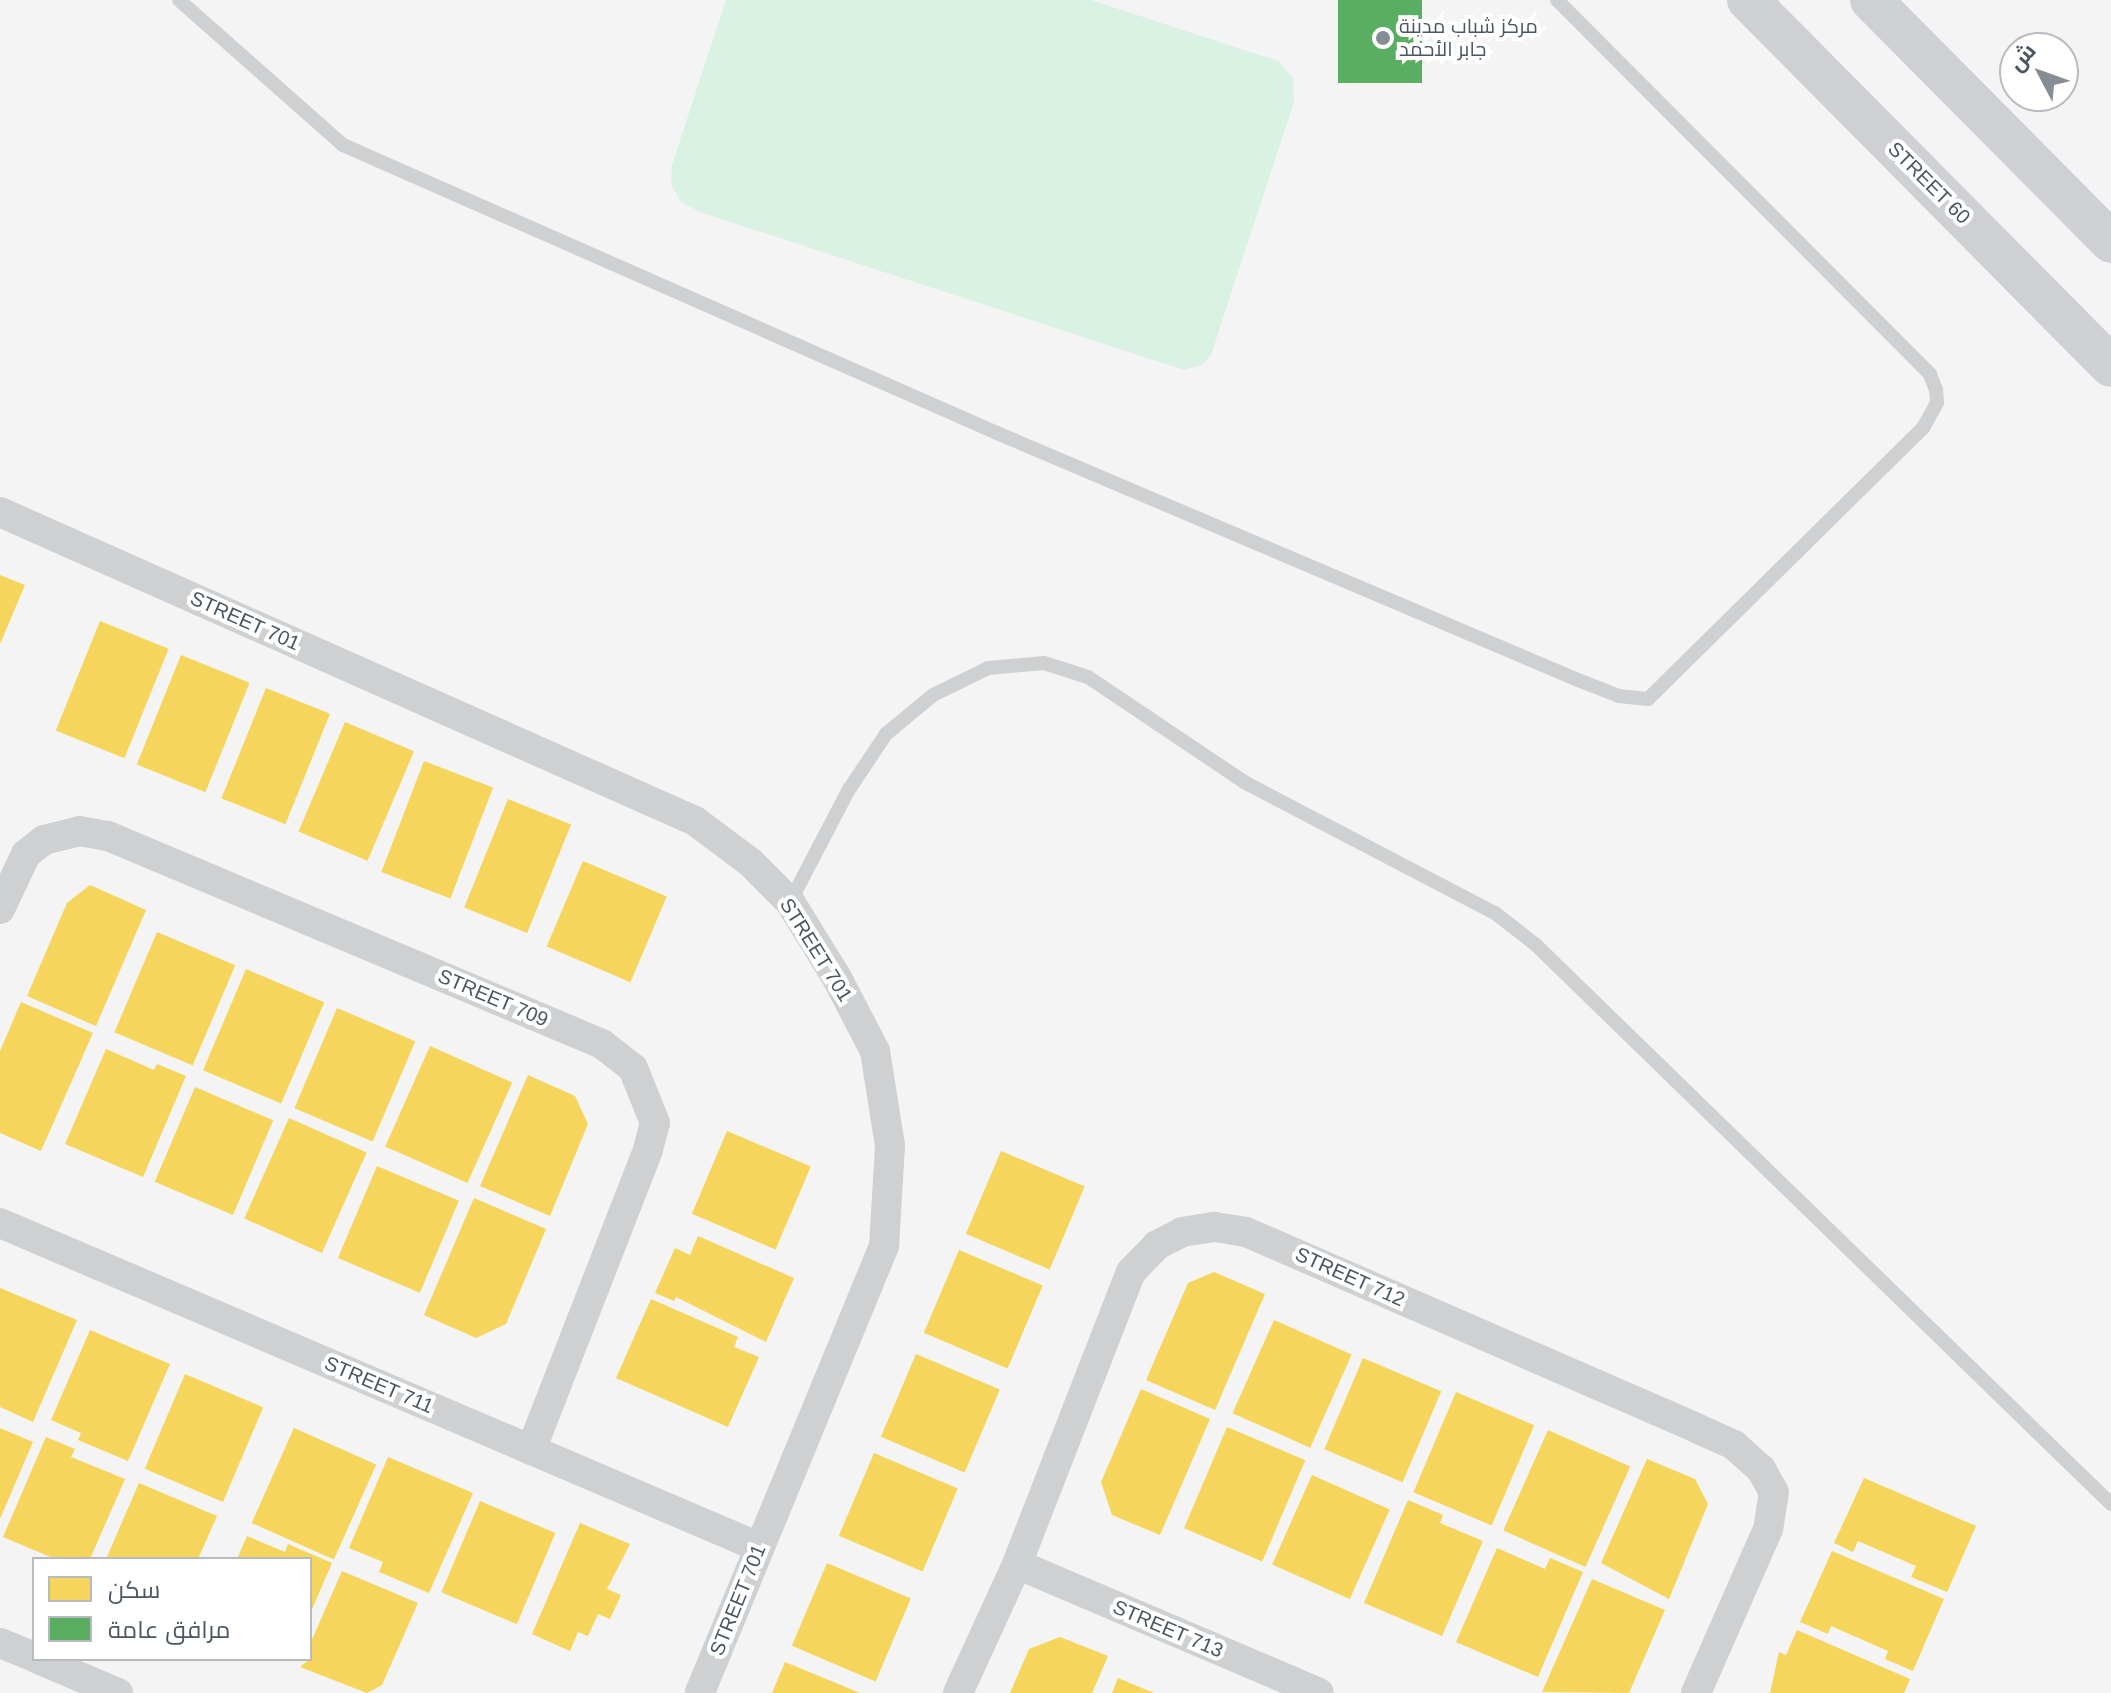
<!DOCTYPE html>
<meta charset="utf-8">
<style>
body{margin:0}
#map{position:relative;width:2111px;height:1693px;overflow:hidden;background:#f4f4f4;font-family:Arial,Cairo,sans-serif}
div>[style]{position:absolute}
.green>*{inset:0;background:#d9f2e3}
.homes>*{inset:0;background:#f6d55c;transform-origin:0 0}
.public>*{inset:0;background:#5aae61;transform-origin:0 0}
.service>*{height:14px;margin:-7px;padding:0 7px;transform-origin:7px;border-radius:7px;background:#ced0d2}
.minor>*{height:30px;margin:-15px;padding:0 15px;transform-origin:15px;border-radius:15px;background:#ced0d2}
.secondary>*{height:42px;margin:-21px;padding:0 21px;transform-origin:21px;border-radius:21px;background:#ced0d4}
.dots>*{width:22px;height:22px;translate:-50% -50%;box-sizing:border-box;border:4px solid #fff;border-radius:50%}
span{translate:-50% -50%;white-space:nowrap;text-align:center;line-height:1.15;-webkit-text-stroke:8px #fff;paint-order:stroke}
.poi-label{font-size:20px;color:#4a5661}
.left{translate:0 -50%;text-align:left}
.street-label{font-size:20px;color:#4a5661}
.legend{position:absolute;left:32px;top:1557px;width:280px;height:104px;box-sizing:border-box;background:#fff;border:2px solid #b7bbc0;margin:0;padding:10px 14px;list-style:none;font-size:24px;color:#4a5661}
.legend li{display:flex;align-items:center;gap:16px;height:40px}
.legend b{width:40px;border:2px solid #b7bbc0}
.north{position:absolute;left:1999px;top:32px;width:80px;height:80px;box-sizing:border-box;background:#fff;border:2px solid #b7bbc0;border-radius:50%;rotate:311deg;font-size:22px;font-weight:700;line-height:32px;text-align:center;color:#4a5661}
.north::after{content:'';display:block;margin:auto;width:28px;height:36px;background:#868d94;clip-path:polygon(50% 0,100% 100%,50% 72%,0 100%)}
</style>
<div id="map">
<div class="green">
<i style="clip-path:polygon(726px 0,1091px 0,1278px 61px,1293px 78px,1294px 102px,1211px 355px,1202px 365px,1184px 370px,700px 212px,681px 202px,671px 184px,672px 165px)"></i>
</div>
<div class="homes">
<i style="clip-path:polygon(0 575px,25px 585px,0 644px)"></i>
<i style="left:100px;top:621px;width:74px;height:118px;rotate:22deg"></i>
<i style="left:181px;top:655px;width:74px;height:118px;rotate:22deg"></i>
<i style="left:266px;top:688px;width:69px;height:119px;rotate:22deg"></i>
<i style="left:345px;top:722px;width:75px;height:119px;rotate:23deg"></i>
<i style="left:424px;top:761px;width:74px;height:119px;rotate:21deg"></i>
<i style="left:508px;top:799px;width:68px;height:117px;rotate:22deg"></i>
<i style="left:583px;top:861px;width:91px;height:93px;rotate:23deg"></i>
<i style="clip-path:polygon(90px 885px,146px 910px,96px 1026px,27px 996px,67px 903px)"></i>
<i style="left:157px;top:932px;width:85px;height:109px;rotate:23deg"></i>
<i style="left:246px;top:969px;width:85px;height:110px;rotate:23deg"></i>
<i style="clip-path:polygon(21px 1002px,93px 1033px,41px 1151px,0 1133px,0 1051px)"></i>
<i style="left:337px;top:1008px;width:85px;height:109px;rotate:23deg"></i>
<i style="left:430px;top:1046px;width:90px;height:110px;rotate:24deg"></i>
<i style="clip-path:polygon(106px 1049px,154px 1070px,157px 1064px,186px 1076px,143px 1177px,65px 1144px)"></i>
<i style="clip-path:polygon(528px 1075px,575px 1096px,588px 1124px,550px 1216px,480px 1186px)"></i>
<i style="left:195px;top:1087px;width:85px;height:103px;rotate:23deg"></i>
<i style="left:289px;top:1118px;width:85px;height:110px;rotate:24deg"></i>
<i style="left:727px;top:1131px;width:91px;height:90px;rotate:23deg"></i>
<i style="left:1001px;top:1151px;width:91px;height:90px;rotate:23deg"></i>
<i style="left:377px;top:1166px;width:89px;height:100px;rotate:23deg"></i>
<i style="clip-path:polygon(474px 1198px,546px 1229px,506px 1324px,476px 1338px,424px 1315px)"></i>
<i style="clip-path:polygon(698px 1236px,794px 1278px,766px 1342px,676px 1297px,674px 1301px,655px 1293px,675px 1248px,690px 1255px)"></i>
<i style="left:959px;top:1250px;width:91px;height:90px;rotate:23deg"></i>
<i style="clip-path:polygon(1214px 1272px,1265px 1294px,1215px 1410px,1146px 1380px,1188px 1283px)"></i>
<i style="clip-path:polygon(0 1288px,77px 1320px,33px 1422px,0 1407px)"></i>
<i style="clip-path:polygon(651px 1299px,738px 1337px,734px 1347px,759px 1357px,728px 1427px,616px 1378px)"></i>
<i style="left:1274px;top:1320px;width:85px;height:102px;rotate:24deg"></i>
<i style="clip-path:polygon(90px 1330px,170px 1364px,128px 1461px,78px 1440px,81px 1433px,51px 1420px)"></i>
<i style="left:916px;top:1354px;width:91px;height:90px;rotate:23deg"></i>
<i style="left:1363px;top:1358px;width:85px;height:99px;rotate:23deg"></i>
<i style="left:185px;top:1374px;width:85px;height:103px;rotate:23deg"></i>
<i style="clip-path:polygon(1141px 1389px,1210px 1419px,1160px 1535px,1112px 1515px,1101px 1482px)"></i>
<i style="left:1456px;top:1392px;width:85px;height:109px;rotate:23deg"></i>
<i style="left:1227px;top:1427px;width:85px;height:110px;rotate:23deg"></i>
<i style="clip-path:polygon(0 1428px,33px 1442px,0 1519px)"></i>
<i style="left:294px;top:1428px;width:90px;height:104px;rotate:24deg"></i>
<i style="left:1548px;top:1430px;width:90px;height:110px;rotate:24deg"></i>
<i style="clip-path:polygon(46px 1437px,75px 1449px,71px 1457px,125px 1479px,90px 1559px,55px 1559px,3px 1537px)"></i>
<i style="left:874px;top:1453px;width:91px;height:90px;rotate:23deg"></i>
<i style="clip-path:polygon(388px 1457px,473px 1493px,429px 1593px,379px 1572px,383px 1562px,349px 1548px)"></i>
<i style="clip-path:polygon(1647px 1459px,1695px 1479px,1708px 1504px,1669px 1599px,1601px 1563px)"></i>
<i style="left:1312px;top:1475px;width:85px;height:98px;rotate:24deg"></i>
<i style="clip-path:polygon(1864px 1478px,1976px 1526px,1947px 1592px,1911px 1577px,1916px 1566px,1858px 1541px,1853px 1552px,1834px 1543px)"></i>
<i style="clip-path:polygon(139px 1483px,217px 1516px,198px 1559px,106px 1559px)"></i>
<i style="clip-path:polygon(1408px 1500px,1443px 1515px,1440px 1523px,1483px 1541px,1442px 1636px,1364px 1603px)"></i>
<i style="left:480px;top:1501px;width:82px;height:99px;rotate:23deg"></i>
<i style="clip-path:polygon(580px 1523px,630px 1544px,607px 1589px,621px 1595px,610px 1619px,598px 1614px,588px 1636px,578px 1632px,570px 1651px,532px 1634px)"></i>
<i style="clip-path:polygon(247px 1536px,285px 1552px,288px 1544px,332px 1563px,310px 1614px,310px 1559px,237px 1559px)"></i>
<i style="clip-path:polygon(1497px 1548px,1545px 1569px,1550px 1558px,1583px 1572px,1538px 1677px,1456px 1642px)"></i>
<i style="clip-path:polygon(1832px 1551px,1944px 1599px,1913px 1671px,1885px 1659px,1888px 1651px,1831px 1626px,1828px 1634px,1800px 1622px)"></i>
<i style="left:827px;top:1563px;width:91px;height:90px;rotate:23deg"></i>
<i style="clip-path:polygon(342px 1571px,418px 1603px,382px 1685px,367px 1693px,300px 1667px,310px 1659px,310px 1644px)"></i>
<i style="clip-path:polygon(1592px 1579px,1665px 1610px,1629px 1693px,1542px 1692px)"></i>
<i style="clip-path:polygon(1797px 1630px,1910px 1679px,1904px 1693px,1770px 1693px,1779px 1652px,1786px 1655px)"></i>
<i style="clip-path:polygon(1060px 1637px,1108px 1656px,1092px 1693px,1010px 1693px,1029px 1649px)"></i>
<i style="clip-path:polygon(785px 1662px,860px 1693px,772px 1693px)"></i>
<i style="clip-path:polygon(1118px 1678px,1154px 1693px,1112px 1693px)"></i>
</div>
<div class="public">
<i style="left:1338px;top:0;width:84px;height:83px"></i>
</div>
<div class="service">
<i style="left:179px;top:0;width:219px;rotate:41.5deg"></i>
<i style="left:343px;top:145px;width:715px;rotate:23.77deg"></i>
<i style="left:997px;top:433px;width:631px;rotate:23.03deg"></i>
<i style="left:1578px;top:680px;width:44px;rotate:21.3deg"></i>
<i style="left:1619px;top:696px;width:29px;rotate:6deg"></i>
<i style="left:1648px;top:699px;width:386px;rotate:-44.6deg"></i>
<i style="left:1923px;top:428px;width:29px;rotate:-61deg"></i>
<i style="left:1937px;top:403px;width:13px;rotate:-94deg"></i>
<i style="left:1936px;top:390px;width:17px;rotate:-111deg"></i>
<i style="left:1930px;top:374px;width:528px;rotate:-134.92deg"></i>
<i style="left:790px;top:902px;width:125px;rotate:-62.4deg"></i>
<i style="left:848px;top:791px;width:69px;rotate:-56.3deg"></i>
<i style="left:886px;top:734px;width:61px;rotate:-39.7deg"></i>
<i style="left:933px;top:695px;width:61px;rotate:-26.1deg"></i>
<i style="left:988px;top:668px;width:56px;rotate:-5.1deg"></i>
<i style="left:1044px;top:663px;width:46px;rotate:17.7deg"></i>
<i style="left:1088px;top:677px;width:188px;rotate:33.9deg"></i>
<i style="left:1244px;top:782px;width:283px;rotate:27.6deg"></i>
<i style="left:1495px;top:913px;width:52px;rotate:38deg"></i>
<i style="left:1536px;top:945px;width:802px;rotate:44.19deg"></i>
</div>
<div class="minor">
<i style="left:0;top:512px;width:761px;rotate:23.97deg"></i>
<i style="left:695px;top:821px;width:69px;rotate:36.7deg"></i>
<i style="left:750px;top:862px;width:57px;rotate:45deg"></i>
<i style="left:790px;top:902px;width:89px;rotate:58.3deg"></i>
<i style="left:837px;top:978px;width:82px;rotate:62.5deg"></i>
<i style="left:875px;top:1051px;width:96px;rotate:81deg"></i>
<i style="left:890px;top:1146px;width:100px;rotate:93.4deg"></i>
<i style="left:884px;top:1246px;width:483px;rotate:112.4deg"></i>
<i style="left:0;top:909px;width:61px;rotate:-64.7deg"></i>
<i style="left:26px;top:854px;width:23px;rotate:-38deg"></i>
<i style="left:44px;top:840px;width:36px;rotate:-14deg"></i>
<i style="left:79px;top:831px;width:29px;rotate:10deg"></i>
<i style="left:108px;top:836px;width:536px;rotate:22.83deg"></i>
<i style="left:602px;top:1044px;width:39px;rotate:38deg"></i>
<i style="left:633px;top:1068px;width:59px;rotate:68.2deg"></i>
<i style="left:655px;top:1123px;width:28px;rotate:105deg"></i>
<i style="left:648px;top:1150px;width:322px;rotate:111.3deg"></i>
<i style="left:0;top:1223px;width:825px;rotate:23.12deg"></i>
<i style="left:1017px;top:1564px;width:328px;rotate:23.1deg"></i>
<i style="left:0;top:1643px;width:37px;rotate:22deg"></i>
<i style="left:38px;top:1659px;width:87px;rotate:23deg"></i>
<i style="left:958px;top:1693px;width:142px;rotate:-65.4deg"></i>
<i style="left:1017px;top:1564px;width:313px;rotate:-68.7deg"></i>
<i style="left:1131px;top:1272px;width:37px;rotate:-46deg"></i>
<i style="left:1157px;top:1245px;width:28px;rotate:-27deg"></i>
<i style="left:1182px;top:1232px;width:33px;rotate:-9deg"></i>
<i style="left:1215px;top:1227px;width:31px;rotate:9deg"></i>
<i style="left:1246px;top:1232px;width:491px;rotate:23.5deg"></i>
<i style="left:1696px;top:1428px;width:42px;rotate:24.1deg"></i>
<i style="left:1734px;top:1445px;width:36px;rotate:42deg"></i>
<i style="left:1761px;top:1469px;width:26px;rotate:61deg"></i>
<i style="left:1774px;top:1492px;width:37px;rotate:99deg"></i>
<i style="left:1768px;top:1529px;width:179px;rotate:113.7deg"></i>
</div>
<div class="secondary">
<i style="left:1748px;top:0;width:515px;rotate:45.24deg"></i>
<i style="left:1871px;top:0;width:341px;rotate:45.2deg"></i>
</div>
<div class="dots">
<i style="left:1383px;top:38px;background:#868d94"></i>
</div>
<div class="poi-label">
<span class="left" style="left:1399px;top:38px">مركز شباب مدينة<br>جابر الأحمد</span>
</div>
<div class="street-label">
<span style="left:1929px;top:183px;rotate:45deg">STREET 60</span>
<span style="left:245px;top:621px;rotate:24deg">STREET 701</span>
<span style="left:816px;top:950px;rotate:58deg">STREET 701</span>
<span style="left:493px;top:998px;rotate:23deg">STREET 709</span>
<span style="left:1350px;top:1277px;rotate:24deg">STREET 712</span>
<span style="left:379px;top:1385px;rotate:23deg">STREET 711</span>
<span style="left:738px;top:1600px;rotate:-68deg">STREET 701</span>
<span style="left:1168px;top:1629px;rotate:23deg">STREET 713</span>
</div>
<ul class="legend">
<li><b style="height:22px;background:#f6d55c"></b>سكن</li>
<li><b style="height:22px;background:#5aae61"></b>مرافق عامة</li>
</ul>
<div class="north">ش</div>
</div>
